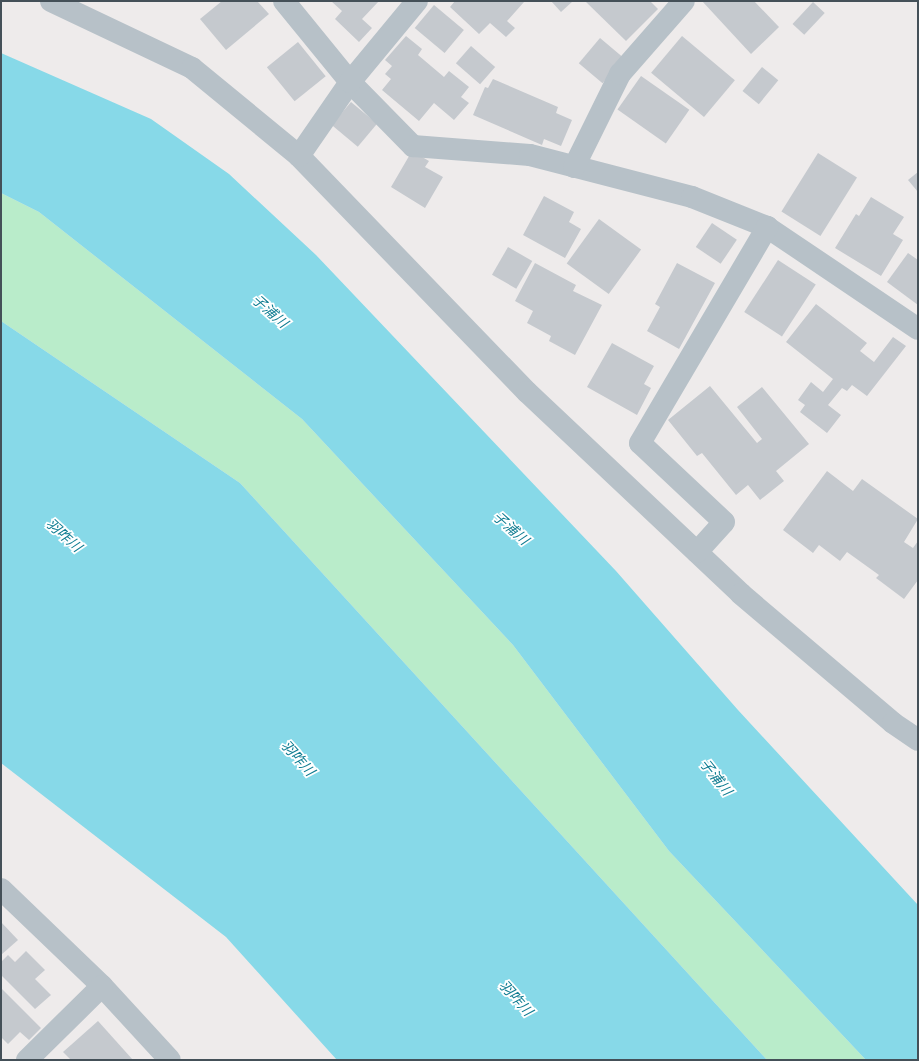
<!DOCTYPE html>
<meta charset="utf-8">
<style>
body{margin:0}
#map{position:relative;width:919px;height:1061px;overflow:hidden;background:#eeebeb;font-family:Cabin,"Noto Sans JP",sans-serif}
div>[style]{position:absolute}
.green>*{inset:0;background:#b9ecca}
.water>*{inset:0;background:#87d9e8}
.building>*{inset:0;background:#c5c9ce;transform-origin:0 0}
.minor>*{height:22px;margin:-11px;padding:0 11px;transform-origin:11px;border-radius:11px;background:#b7c1c8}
span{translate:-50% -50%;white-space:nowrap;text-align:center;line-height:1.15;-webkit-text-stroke:3.5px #fff;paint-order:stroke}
.water-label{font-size:14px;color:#107d92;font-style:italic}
.frame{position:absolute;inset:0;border:2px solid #445058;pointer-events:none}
</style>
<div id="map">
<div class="green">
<i style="clip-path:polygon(1px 193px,39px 212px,302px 419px,513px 645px,669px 851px,866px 1060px,767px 1060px,240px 483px,1px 321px)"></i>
</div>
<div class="water">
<i style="clip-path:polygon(1px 53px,151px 119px,229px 174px,316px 255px,616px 571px,738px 710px,918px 905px,918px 1060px,866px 1060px,669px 851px,513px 645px,302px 419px,39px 212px,1px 193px)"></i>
<i style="clip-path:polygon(1px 321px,240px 483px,767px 1060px,337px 1060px,226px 937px,1px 763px)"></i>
</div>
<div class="building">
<i style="clip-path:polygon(222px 1px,257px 1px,269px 14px,226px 50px,200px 19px)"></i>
<i style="clip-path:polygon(331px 1px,379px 1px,362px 19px,372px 28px,359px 42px,335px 19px,342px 11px)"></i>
<i style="clip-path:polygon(455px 1px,522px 1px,524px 2px,507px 21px,515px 28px,506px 37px,490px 23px,479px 34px,450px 7px)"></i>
<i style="clip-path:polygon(551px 1px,573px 1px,561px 12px)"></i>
<i style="clip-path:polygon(585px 1px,650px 1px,658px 9px,626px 41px)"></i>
<i style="clip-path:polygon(702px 1px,754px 1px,779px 27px,751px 54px)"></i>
<i style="left:813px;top:2px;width:16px;height:30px;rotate:43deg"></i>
<i style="left:434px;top:5px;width:39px;height:30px;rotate:40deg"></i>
<i style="clip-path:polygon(406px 36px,422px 49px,418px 55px,444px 77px,449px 71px,469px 87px,461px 97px,469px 103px,454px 120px,434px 103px,419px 121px,382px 90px,391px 79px,385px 74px,392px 66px,385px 60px)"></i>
<i style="left:682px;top:36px;width:69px;height:48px;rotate:40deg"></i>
<i style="left:600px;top:38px;width:31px;height:33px;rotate:40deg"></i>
<i style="left:298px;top:42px;width:44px;height:40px;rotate:51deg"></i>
<i style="left:471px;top:46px;width:32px;height:23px;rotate:41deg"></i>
<i style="left:762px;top:67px;width:21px;height:31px;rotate:39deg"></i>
<i style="left:641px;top:76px;width:59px;height:41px;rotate:35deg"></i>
<i style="clip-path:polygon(493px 79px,558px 107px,556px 113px,572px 120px,561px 146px,544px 139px,542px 145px,473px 115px,485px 87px,488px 88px)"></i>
<i style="left:351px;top:102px;width:34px;height:30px;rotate:40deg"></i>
<i style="clip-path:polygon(412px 151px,429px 161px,425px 167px,443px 177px,425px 208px,391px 187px)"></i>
<i style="left:818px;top:153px;width:46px;height:69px;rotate:32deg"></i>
<i style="clip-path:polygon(918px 172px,918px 192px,908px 180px)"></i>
<i style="clip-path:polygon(544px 196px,574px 212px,569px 222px,581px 229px,565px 258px,523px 235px)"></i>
<i style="clip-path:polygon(871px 197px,904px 217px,893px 234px,903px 240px,881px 276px,835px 248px,856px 214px,859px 216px)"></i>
<i style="left:599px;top:219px;width:52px;height:55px;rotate:36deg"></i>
<i style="left:712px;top:223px;width:30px;height:29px;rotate:34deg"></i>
<i style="left:508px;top:247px;width:28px;height:32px;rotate:30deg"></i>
<i style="clip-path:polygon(908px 253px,918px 260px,918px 305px,887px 282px)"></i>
<i style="left:778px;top:260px;width:45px;height:62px;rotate:33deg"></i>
<i style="clip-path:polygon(535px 263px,576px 285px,573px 291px,602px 305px,575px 355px,549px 341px,551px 336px,527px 323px,533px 311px,515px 301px)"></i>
<i style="clip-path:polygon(677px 263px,715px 283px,679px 349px,647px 331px,660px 307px,655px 304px)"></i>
<i style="clip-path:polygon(816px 304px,867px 343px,860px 351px,874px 362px,893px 337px,906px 346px,867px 396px,852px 385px,847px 391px,842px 388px,828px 405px,841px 415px,827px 433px,800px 412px,805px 405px,798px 400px,811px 382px,823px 392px,833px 379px,786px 342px)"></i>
<i style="clip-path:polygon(612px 343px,654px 366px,644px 384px,651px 388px,637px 415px,587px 387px)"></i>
<i style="clip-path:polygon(710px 386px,757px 443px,762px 439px,737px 407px,762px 387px,809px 444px,776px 471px,784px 481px,760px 500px,748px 485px,736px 495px,702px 453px,697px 456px,668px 420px)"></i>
<i style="clip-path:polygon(827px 471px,853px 491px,862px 479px,918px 519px,904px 542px,913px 548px,918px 541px,918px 580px,904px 599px,876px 578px,879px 575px,847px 552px,840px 561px,819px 545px,813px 553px,783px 530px)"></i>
<i style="clip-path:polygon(1px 922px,18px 940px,1px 955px)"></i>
<i style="clip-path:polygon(26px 951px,45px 970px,35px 979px,51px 995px,35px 1009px,1px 975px,1px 962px,8px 955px,15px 962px)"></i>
<i style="clip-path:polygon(1px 988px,41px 1028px,29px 1040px,20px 1032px,8px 1044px,1px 1037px)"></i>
<i style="clip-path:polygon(98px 1021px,133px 1060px,71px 1060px,63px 1052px)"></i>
</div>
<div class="minor">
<i style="left:51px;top:1px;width:156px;rotate:25.4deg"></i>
<i style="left:192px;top:68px;width:139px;rotate:39.4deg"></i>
<i style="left:299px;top:156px;width:328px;rotate:46deg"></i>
<i style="left:527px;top:392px;width:294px;rotate:43.3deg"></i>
<i style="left:741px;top:594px;width:199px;rotate:40.3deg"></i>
<i style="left:893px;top:723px;width:30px;rotate:34deg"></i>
<i style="left:284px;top:1px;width:104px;rotate:50.8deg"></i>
<i style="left:350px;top:82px;width:90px;rotate:45.5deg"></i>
<i style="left:413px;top:146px;width:117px;rotate:4.4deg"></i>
<i style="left:530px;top:155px;width:167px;rotate:14.5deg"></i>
<i style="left:692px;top:197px;width:81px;rotate:21.8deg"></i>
<i style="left:767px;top:227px;width:182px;rotate:34deg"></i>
<i style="left:299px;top:156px;width:90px;rotate:-55.4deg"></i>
<i style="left:350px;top:82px;width:105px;rotate:-50.4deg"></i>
<i style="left:574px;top:167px;width:104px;rotate:-63.7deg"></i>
<i style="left:620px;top:74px;width:97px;rotate:-48.8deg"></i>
<i style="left:697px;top:552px;width:40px;rotate:-48deg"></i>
<i style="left:724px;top:522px;width:115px;rotate:-136.8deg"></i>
<i style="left:640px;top:443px;width:251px;rotate:-59.5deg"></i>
<i style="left:1px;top:889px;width:140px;rotate:43.8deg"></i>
<i style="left:102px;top:986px;width:100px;rotate:47.4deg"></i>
<i style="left:27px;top:1060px;width:105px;rotate:-44.6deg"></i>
</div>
<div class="water-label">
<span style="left:270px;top:311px;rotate:42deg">子浦川</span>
<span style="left:511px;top:528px;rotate:42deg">子浦川</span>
<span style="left:64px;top:535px;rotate:42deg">羽咋川</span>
<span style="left:298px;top:758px;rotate:48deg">羽咋川</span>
<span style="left:716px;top:777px;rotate:52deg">子浦川</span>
<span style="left:516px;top:998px;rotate:48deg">羽咋川</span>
</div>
<div class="frame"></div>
</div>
